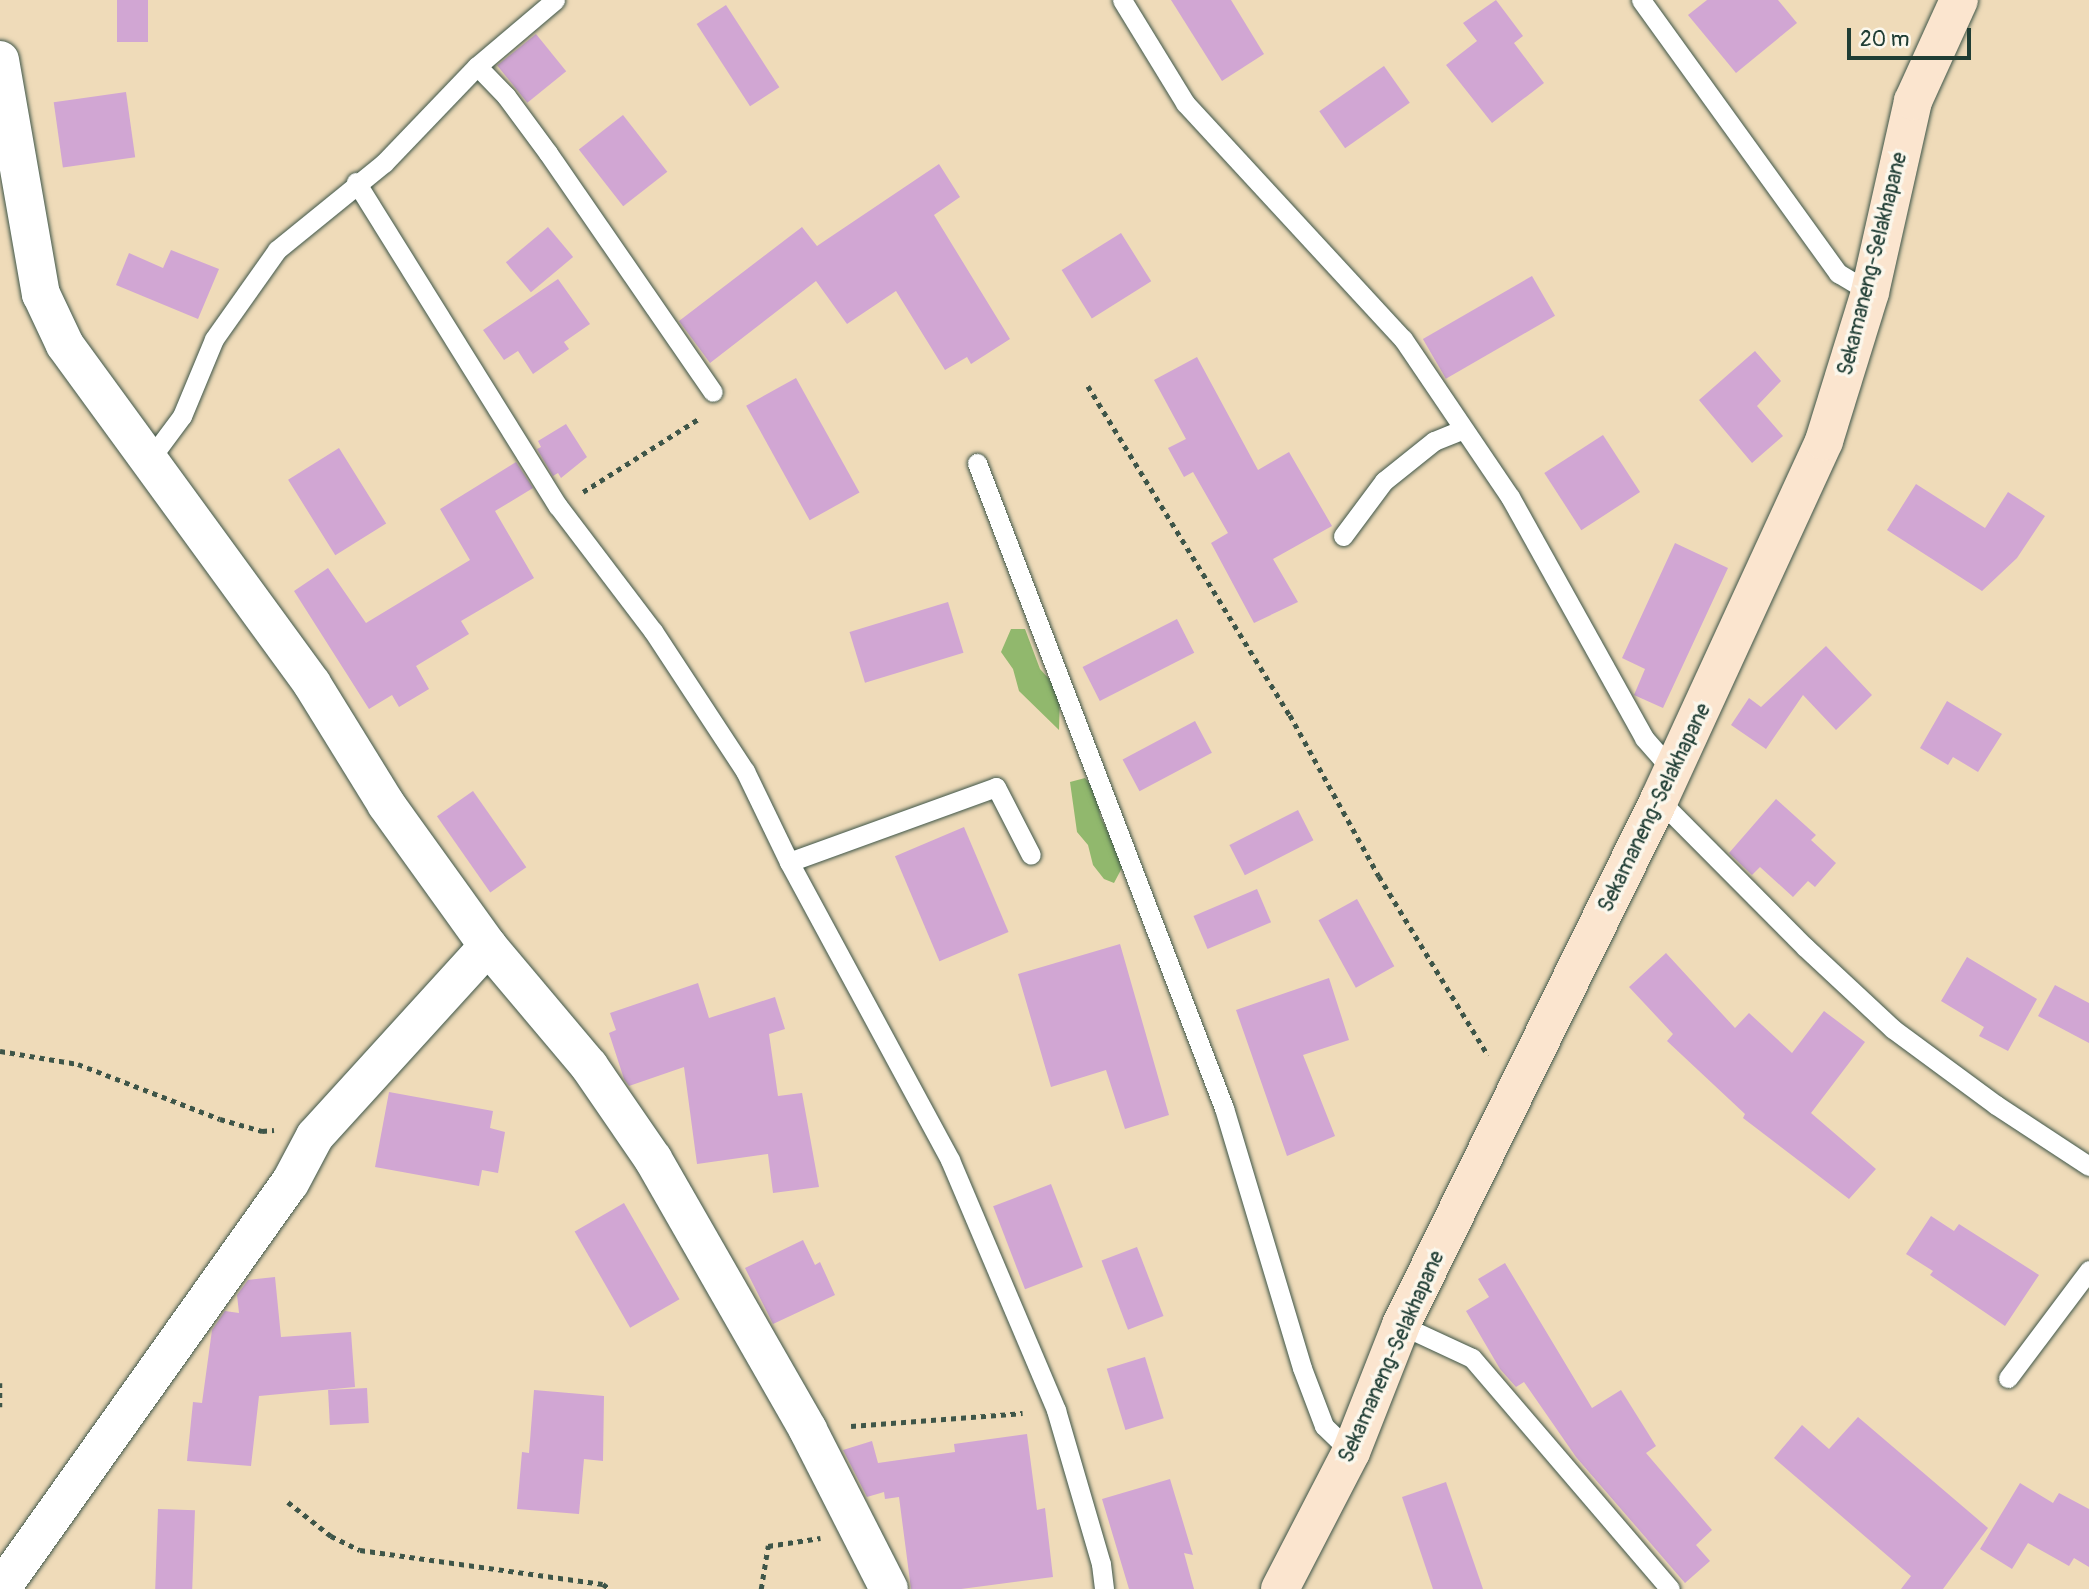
<!DOCTYPE html>
<style>
body{margin:0}
#map{position:relative;width:2089px;height:1589px;overflow:hidden;background:#efdbb9;font-family:Pangolin,sans-serif}
div>[style]{position:absolute}
.forest>*{inset:0;background:#91b86d}
.building>*{inset:0;background:#d1a6d3;transform-origin:0 0}
.path>*{height:4.5px;margin-top:-2.25px;transform-origin:0;background:repeating-linear-gradient(90deg,#3e5548 0 5px,transparent 0 10px)}
.roads{filter:drop-shadow(0 0 2px #3e5548) drop-shadow(0 0 2px #3e5548)}
.lane>*{height:19px;margin:-9.5px;padding:0 9.5px;transform-origin:9.5px;border-radius:9.5px;background:#fff}
.street>*{height:38px;margin:-19px;padding:0 19px;transform-origin:19px;border-radius:19px;background:#fff}
.secondary>*{height:38px;margin:-19px;padding:0 19px;transform-origin:19px;border-radius:19px;background:#fbe5cf}
span{translate:-50% -50%;white-space:nowrap;text-align:center;line-height:1.15;-webkit-text-stroke:7px #fbf7ec;paint-order:stroke}
.street-label{font-size:21px;color:#1f3d34}
.scale{position:absolute;left:1847px;top:28px;width:124px;height:32px;box-sizing:border-box;border:4px solid #1f3d34;border-top:0;padding-left:9px;font-size:21px;line-height:24px;white-space:nowrap;color:#1f3d34;-webkit-text-stroke:5px #fbf7ec;paint-order:stroke}
</style>
<div id="map">
<div class="forest">
<i style="clip-path:polygon(1011px 629px,1025px 629px,1040px 669px,1060px 691px,1059px 730px,1019px 691px,1013px 669px,1001px 652px)"></i>
<i style="clip-path:polygon(1085px 778px,1098px 793px,1100px 816px,1124px 864px,1114px 883px,1104px 879px,1093px 865px,1088px 845px,1077px 832px,1070px 782px)"></i>
</div>
<div class="building">
<i style="left:117px;top:0;width:31px;height:42px"></i>
<i style="clip-path:polygon(1171px 0,1231px 0,1264px 54px,1222px 81px)"></i>
<i style="clip-path:polygon(1496px 0,1523px 36px,1514px 43px,1544px 83px,1492px 123px,1446px 65px,1477px 41px,1463px 23px)"></i>
<i style="clip-path:polygon(1707px 0,1778px 0,1797px 23px,1736px 73px,1688px 15px)"></i>
<i style="left:726px;top:5px;width:98px;height:35px;rotate:57deg"></i>
<i style="left:536px;top:34px;width:48px;height:50px;rotate:51deg"></i>
<i style="left:1384px;top:66px;width:45px;height:79px;rotate:55deg"></i>
<i style="left:126px;top:92px;width:66px;height:73px;rotate:82deg"></i>
<i style="left:623px;top:115px;width:72px;height:56px;rotate:52deg"></i>
<i style="clip-path:polygon(939px 164px,960px 197px,934px 215px,1010px 339px,971px 364px,967px 357px,945px 370px,896px 291px,847px 324px,816px 281px,710px 363px,679px 321px,802px 227px,817px 246px)"></i>
<i style="left:548px;top:227px;width:39px;height:55px;rotate:50deg"></i>
<i style="left:1121px;top:233px;width:57px;height:70px;rotate:58deg"></i>
<i style="clip-path:polygon(171px 250px,219px 269px,198px 319px,116px 285px,129px 253px,163px 268px)"></i>
<i style="left:1532px;top:276px;width:46px;height:126px;rotate:60deg"></i>
<i style="clip-path:polygon(558px 279px,590px 324px,564px 342px,569px 349px,533px 374px,518px 351px,504px 360px,483px 330px)"></i>
<i style="clip-path:polygon(1755px 351px,1781px 381px,1757px 406px,1783px 436px,1752px 463px,1699px 400px)"></i>
<i style="clip-path:polygon(1197px 357px,1258px 470px,1289px 452px,1332px 526px,1273px 559px,1298px 602px,1254px 623px,1211px 543px,1228px 533px,1193px 472px,1184px 477px,1168px 448px,1186px 439px,1154px 380px)"></i>
<i style="left:796px;top:378px;width:131px;height:57px;rotate:61deg"></i>
<i style="clip-path:polygon(566px 424px,587px 457px,561px 478px,558px 473px,553px 476px,537px 449px,541px 447px,538px 441px)"></i>
<i style="left:1603px;top:435px;width:68px;height:70px;rotate:57deg"></i>
<i style="left:339px;top:448px;width:89px;height:60px;rotate:58deg"></i>
<i style="clip-path:polygon(516px 462px,533px 488px,495px 511px,534px 578px,461px 621px,469px 634px,416px 666px,429px 689px,399px 707px,392px 695px,369px 709px,294px 591px,328px 568px,366px 623px,470px 560px,440px 509px)"></i>
<i style="clip-path:polygon(1916px 484px,1985px 528px,2008px 492px,2045px 516px,2017px 558px,1982px 591px,1887px 530px)"></i>
<i style="clip-path:polygon(1675px 543px,1728px 568px,1663px 708px,1634px 695px,1645px 669px,1622px 658px)"></i>
<i style="left:948px;top:602px;width:53px;height:103px;rotate:73deg"></i>
<i style="left:1177px;top:619px;width:38px;height:106px;rotate:63deg"></i>
<i style="clip-path:polygon(1826px 646px,1872px 695px,1836px 730px,1803px 695px,1766px 749px,1731px 725px,1749px 698px,1761px 707px)"></i>
<i style="clip-path:polygon(1947px 701px,2002px 734px,1978px 772px,1953px 757px,1948px 765px,1920px 748px)"></i>
<i style="left:1195px;top:721px;width:36px;height:82px;rotate:62deg"></i>
<i style="left:473px;top:791px;width:93px;height:44px;rotate:55deg"></i>
<i style="clip-path:polygon(1776px 799px,1816px 835px,1811px 840px,1836px 863px,1815px 887px,1808px 881px,1793px 897px,1760px 867px,1752px 875px,1729px 853px)"></i>
<i style="left:1298px;top:810px;width:34px;height:77px;rotate:63deg"></i>
<i style="left:964px;top:827px;width:114px;height:75px;rotate:67deg"></i>
<i style="left:1257px;top:889px;width:36px;height:69px;rotate:67deg"></i>
<i style="left:1357px;top:899px;width:77px;height:44px;rotate:61deg"></i>
<i style="clip-path:polygon(1120px 944px,1169px 1115px,1125px 1129px,1106px 1070px,1051px 1087px,1018px 974px)"></i>
<i style="clip-path:polygon(1666px 953px,1735px 1028px,1749px 1013px,1792px 1053px,1824px 1011px,1865px 1042px,1811px 1113px,1876px 1169px,1849px 1199px,1743px 1118px,1745px 1114px,1667px 1041px,1673px 1034px,1629px 987px)"></i>
<i style="clip-path:polygon(1967px 957px,2037px 999px,2008px 1051px,1979px 1036px,1984px 1027px,1941px 1001px)"></i>
<i style="clip-path:polygon(1329px 978px,1349px 1040px,1303px 1055px,1335px 1136px,1287px 1156px,1236px 1010px)"></i>
<i style="clip-path:polygon(698px 983px,709px 1018px,775px 997px,785px 1029px,769px 1034px,778px 1096px,802px 1093px,819px 1187px,773px 1193px,768px 1154px,697px 1164px,684px 1067px,629px 1086px,624px 1079px,609px 1033px,616px 1030px,610px 1013px)"></i>
<i style="clip-path:polygon(2055px 985px,2089px 1003px,2089px 1043px,2038px 1016px)"></i>
<i style="clip-path:polygon(389px 1092px,493px 1111px,490px 1128px,505px 1132px,498px 1173px,482px 1170px,479px 1186px,375px 1167px)"></i>
<i style="left:1051px;top:1184px;width:89px;height:62px;rotate:69deg"></i>
<i style="left:624px;top:1203px;width:111px;height:57px;rotate:60deg"></i>
<i style="clip-path:polygon(1931px 1216px,1954px 1231px,1959px 1224px,2039px 1275px,2005px 1326px,1930px 1275px,1933px 1271px,1906px 1254px)"></i>
<i style="clip-path:polygon(803px 1240px,815px 1265px,820px 1262px,835px 1295px,773px 1324px,745px 1268px)"></i>
<i style="left:1137px;top:1247px;width:74px;height:38px;rotate:69deg"></i>
<i style="clip-path:polygon(1505px 1263px,1592px 1408px,1621px 1390px,1656px 1446px,1646px 1453px,1712px 1530px,1696px 1545px,1710px 1561px,1685px 1583px,1576px 1457px,1524px 1382px,1516px 1387px,1500px 1369px,1466px 1311px,1489px 1297px,1478px 1279px)"></i>
<i style="clip-path:polygon(275px 1277px,281px 1337px,351px 1332px,355px 1387px,259px 1396px,251px 1466px,187px 1461px,193px 1402px,202px 1403px,212px 1330px,225px 1311px,239px 1313px,237px 1295px,248px 1280px)"></i>
<i style="left:1145px;top:1357px;width:64px;height:40px;rotate:73deg"></i>
<i style="left:367px;top:1388px;width:35px;height:39px;rotate:87deg"></i>
<i style="clip-path:polygon(534px 1390px,604px 1396px,603px 1461px,584px 1459px,579px 1514px,517px 1509px,522px 1452px,529px 1453px)"></i>
<i style="clip-path:polygon(1858px 1417px,1988px 1528px,1943px 1589px,1901px 1589px,1911px 1576px,1774px 1458px,1802px 1425px,1829px 1449px)"></i>
<i style="clip-path:polygon(1027px 1434px,1037px 1510px,1045px 1508px,1053px 1577px,961px 1589px,911px 1589px,899px 1497px,885px 1499px,884px 1492px,867px 1497px,843px 1450px,872px 1441px,878px 1463px,955px 1452px,954px 1444px)"></i>
<i style="clip-path:polygon(1170px 1479px,1193px 1555px,1184px 1553px,1194px 1589px,1129px 1589px,1102px 1499px)"></i>
<i style="clip-path:polygon(1446px 1482px,1483px 1589px,1433px 1589px,1402px 1497px)"></i>
<i style="clip-path:polygon(2020px 1483px,2053px 1503px,2059px 1493px,2089px 1509px,2089px 1567px,2074px 1558px,2069px 1566px,2028px 1543px,2012px 1569px,1980px 1549px)"></i>
<i style="left:158px;top:1509px;width:37px;height:80px;rotate:2deg"></i>
</div>
<div class="path">
<i style="left:1088px;top:386px;width:386px;rotate:58.5deg"></i>
<i style="left:1290px;top:715px;width:184px;rotate:61.1deg"></i>
<i style="left:1379px;top:876px;width:210px;rotate:58.7deg"></i>
<i style="left:583px;top:492px;width:138px;rotate:-32.3deg"></i>
<i style="left:0;top:1051px;width:79px;rotate:9.5deg"></i>
<i style="left:78px;top:1064px;width:152px;rotate:21.2deg"></i>
<i style="left:220px;top:1119px;width:44px;rotate:15.9deg"></i>
<i style="left:262px;top:1131px;width:12px;rotate:-5deg"></i>
<i style="left:0;top:1383px;width:24px;rotate:90deg"></i>
<i style="left:851px;top:1426px;width:172px;rotate:-4.3deg"></i>
<i style="left:288px;top:1502px;width:55px;rotate:38.3deg"></i>
<i style="left:331px;top:1536px;width:32px;rotate:26deg"></i>
<i style="left:360px;top:1550px;width:245px;rotate:8deg"></i>
<i style="left:603px;top:1584px;width:9px;rotate:36deg"></i>
<i style="left:761px;top:1589px;width:44px;rotate:-80.8deg"></i>
<i style="left:768px;top:1546px;width:53px;rotate:-8.7deg"></i>
</div>
<div class="roads">
<div class="lane">
<i style="left:1122px;top:0;width:121px;rotate:58.5deg"></i>
<i style="left:1185px;top:103px;width:321px;rotate:47.3deg"></i>
<i style="left:1403px;top:339px;width:191px;rotate:55.9deg"></i>
<i style="left:1510px;top:497px;width:276px;rotate:60.9deg"></i>
<i style="left:1644px;top:738px;width:44px;rotate:48.7deg"></i>
<i style="left:1641px;top:0;width:337px;rotate:54.2deg"></i>
<i style="left:1838px;top:273px;width:37px;rotate:31deg"></i>
<i style="left:477px;top:66px;width:42px;rotate:46deg"></i>
<i style="left:506px;top:96px;width:71px;rotate:53.6deg"></i>
<i style="left:548px;top:153px;width:290px;rotate:55.4deg"></i>
<i style="left:356px;top:182px;width:382px;rotate:58.1deg"></i>
<i style="left:558px;top:506px;width:157px;rotate:52.8deg"></i>
<i style="left:653px;top:631px;width:168px;rotate:56.7deg"></i>
<i style="left:745px;top:771px;width:101px;rotate:64.2deg"></i>
<i style="left:789px;top:862px;width:339px;rotate:61.6deg"></i>
<i style="left:950px;top:1160px;width:272px;rotate:67deg"></i>
<i style="left:1056px;top:1410px;width:160px;rotate:73.7deg"></i>
<i style="left:1101px;top:1564px;width:25px;rotate:83deg"></i>
<i style="left:147px;top:463px;width:59px;rotate:-53.3deg"></i>
<i style="left:182px;top:416px;width:83px;rotate:-67.4deg"></i>
<i style="left:214px;top:339px;width:109px;rotate:-54.7deg"></i>
<i style="left:277px;top:250px;width:138px;rotate:-39.1deg"></i>
<i style="left:384px;top:163px;width:134px;rotate:-46.2deg"></i>
<i style="left:477px;top:66px;width:102px;rotate:-40.2deg"></i>
<i style="left:977px;top:463px;width:691px;rotate:69.05deg"></i>
<i style="left:1224px;top:1108px;width:271px;rotate:73.3deg"></i>
<i style="left:1302px;top:1368px;width:62px;rotate:69.2deg"></i>
<i style="left:1324px;top:1426px;width:37px;rotate:44deg"></i>
<i style="left:1343px;top:536px;width:69px;rotate:-53.3deg"></i>
<i style="left:1384px;top:481px;width:64px;rotate:-38.7deg"></i>
<i style="left:1434px;top:441px;width:31px;rotate:-22deg"></i>
<i style="left:1659px;top:800px;width:207px;rotate:45.2deg"></i>
<i style="left:1805px;top:947px;width:120px;rotate:43deg"></i>
<i style="left:1893px;top:1029px;width:128px;rotate:36.4deg"></i>
<i style="left:1996px;top:1105px;width:111px;rotate:33.3deg"></i>
<i style="left:789px;top:862px;width:220px;rotate:-19.9deg"></i>
<i style="left:996px;top:787px;width:76px;rotate:62.8deg"></i>
<i style="left:1401px;top:1325px;width:78px;rotate:24.9deg"></i>
<i style="left:1472px;top:1358px;width:304px;rotate:49.4deg"></i>
<i style="left:2008px;top:1378px;width:135px;rotate:-53.1deg"></i>
</div>
<div class="street">
<i style="left:0;top:60px;width:238px;rotate:80.1deg"></i>
<i style="left:41px;top:294px;width:56px;rotate:64.8deg"></i>
<i style="left:65px;top:345px;width:419px;rotate:53.9deg"></i>
<i style="left:312px;top:684px;width:141px;rotate:58.3deg"></i>
<i style="left:386px;top:804px;width:175px;rotate:54.3deg"></i>
<i style="left:488px;top:946px;width:157px;rotate:49.9deg"></i>
<i style="left:589px;top:1066px;width:113px;rotate:55.5deg"></i>
<i style="left:653px;top:1159px;width:312px;rotate:60.2deg"></i>
<i style="left:808px;top:1430px;width:178px;rotate:63deg"></i>
<i style="left:1px;top:1589px;width:498px;rotate:-54.6deg"></i>
<i style="left:290px;top:1183px;width:53px;rotate:-62deg"></i>
<i style="left:315px;top:1136px;width:257px;rotate:-47.7deg"></i>
</div>
<div class="secondary">
<i style="left:1280px;top:1589px;width:154px;rotate:-62.6deg"></i>
<i style="left:1351px;top:1452px;width:136px;rotate:-68.5deg"></i>
<i style="left:1401px;top:1325px;width:585px;rotate:-63.83deg"></i>
<i style="left:1659px;top:800px;width:395px;rotate:-65.3deg"></i>
<i style="left:1824px;top:441px;width:156px;rotate:-72.8deg"></i>
<i style="left:1870px;top:292px;width:196px;rotate:-77.3deg"></i>
<i style="left:1913px;top:101px;width:111px;rotate:-65.5deg"></i>
</div>
</div>
<div class="street-label">
<span style="left:1873px;top:264px;rotate:-76deg">Sekamaneng-Selakhapane</span>
<span style="left:1655px;top:808px;rotate:-64deg">Sekamaneng-Selakhapane</span>
<span style="left:1392px;top:1357px;rotate:-66deg">Sekamaneng-Selakhapane</span>
</div>
<div class="scale">20 m</div>
</div>
